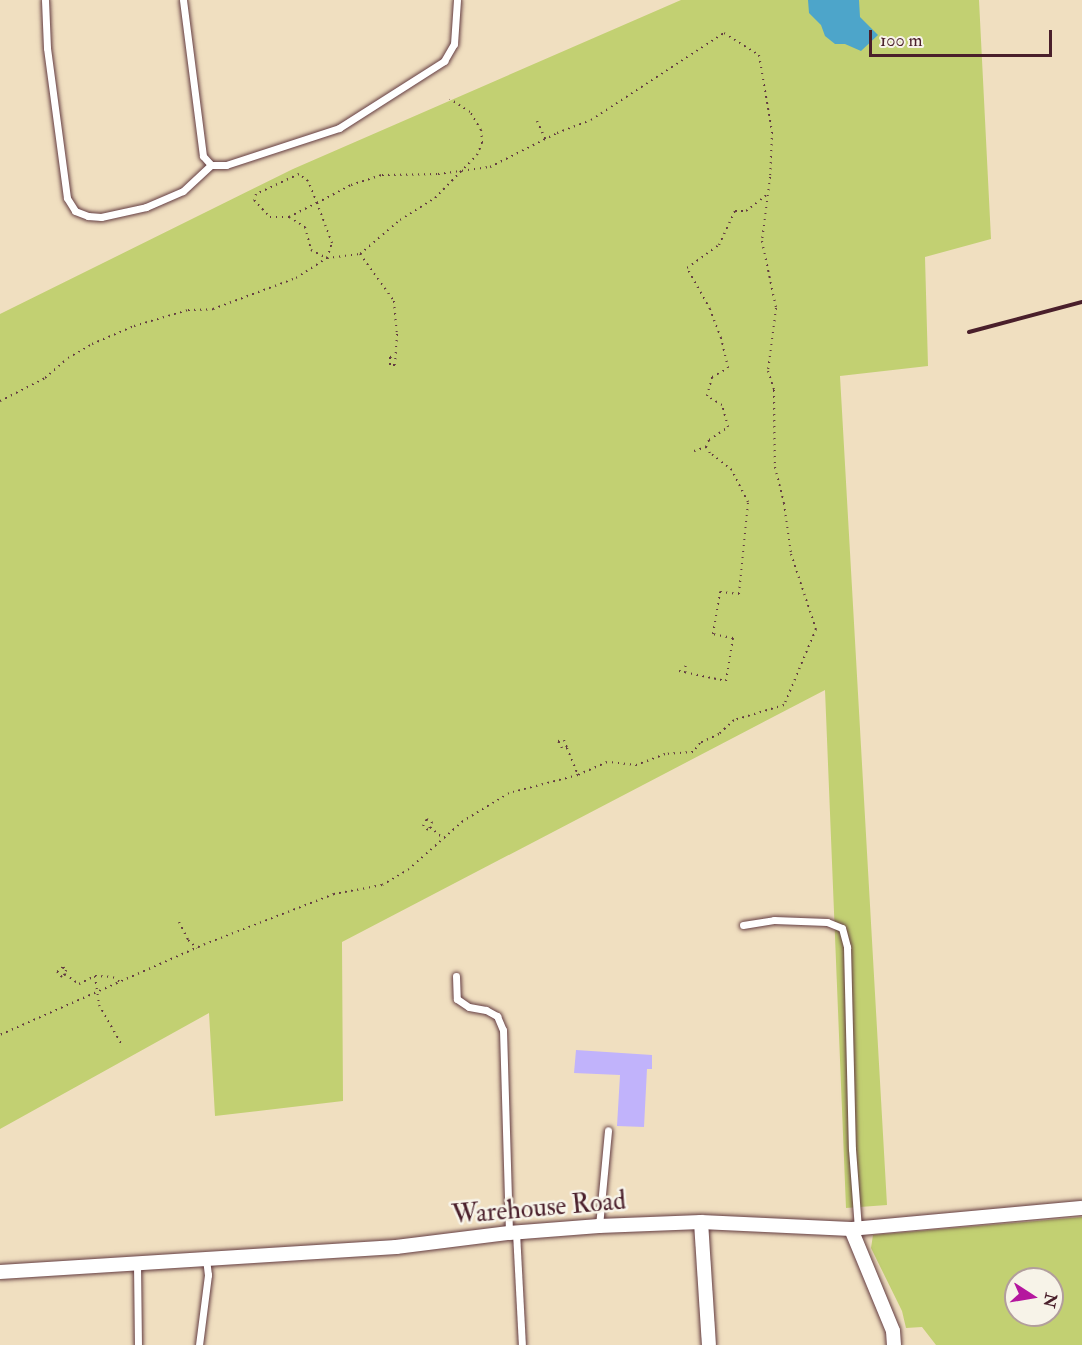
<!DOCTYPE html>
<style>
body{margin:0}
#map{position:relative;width:1082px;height:1345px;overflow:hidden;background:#f0dfc0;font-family:"IM FELL Double Pica",serif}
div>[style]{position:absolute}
.green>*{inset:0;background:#c2d072}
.water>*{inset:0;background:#4da5ca}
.building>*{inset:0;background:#c1b3fb}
.path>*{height:2px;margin-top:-1px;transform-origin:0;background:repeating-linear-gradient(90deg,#633c41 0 1.5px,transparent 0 6px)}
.roads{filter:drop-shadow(0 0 2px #633c41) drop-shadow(0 0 2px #633c41)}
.service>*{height:7px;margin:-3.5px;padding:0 3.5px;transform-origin:3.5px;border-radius:3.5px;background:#fff}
.minor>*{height:14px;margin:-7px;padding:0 7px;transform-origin:7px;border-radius:7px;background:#fff}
.rail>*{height:4px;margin:-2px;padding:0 2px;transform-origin:2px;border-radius:2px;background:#4a1f2b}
span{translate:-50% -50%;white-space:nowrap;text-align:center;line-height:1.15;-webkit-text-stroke:5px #f7f3e8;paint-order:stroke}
.street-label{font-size:26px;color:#4a1f2b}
.north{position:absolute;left:1004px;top:1267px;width:60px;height:60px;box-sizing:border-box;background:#f7f3e8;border:2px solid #b29e9c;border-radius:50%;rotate:102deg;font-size:16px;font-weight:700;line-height:24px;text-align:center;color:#4a1f2b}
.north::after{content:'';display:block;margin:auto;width:21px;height:27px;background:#b5179e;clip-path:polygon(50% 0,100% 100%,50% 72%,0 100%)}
.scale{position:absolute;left:869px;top:30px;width:183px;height:27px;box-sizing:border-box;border:3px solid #4a1f2b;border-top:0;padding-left:8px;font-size:18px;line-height:21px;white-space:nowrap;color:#4a1f2b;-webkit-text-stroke:4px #f7f3e8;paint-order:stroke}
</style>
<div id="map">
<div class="green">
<i style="clip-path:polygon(681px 0,979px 0,991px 239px,925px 257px,928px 366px,840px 376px,887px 1205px,846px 1208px,825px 690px,342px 942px,343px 1101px,215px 1116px,209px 1013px,0 1129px,0 314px,293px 169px)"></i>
<i style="clip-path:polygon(evenodd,1082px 1217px,1082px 1345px,936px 1345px,922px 1327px,906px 1328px,902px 1311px,871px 1248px,873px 1235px,1082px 1217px,1016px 1279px,1052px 1279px,1052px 1315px,1016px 1315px,1016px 1279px)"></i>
</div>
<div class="water">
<i style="clip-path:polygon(808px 0,859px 0,860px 17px,878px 35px,861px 51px,845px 44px,835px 44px,825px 36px,821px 25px,809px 13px)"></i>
</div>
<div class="building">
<i style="clip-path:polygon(576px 1050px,652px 1055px,652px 1069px,647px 1069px,644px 1127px,617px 1126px,620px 1075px,574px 1073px)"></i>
</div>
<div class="path">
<i style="left:537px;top:121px;width:21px;rotate:65deg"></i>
<i style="left:289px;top:217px;width:31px;rotate:-27deg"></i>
<i style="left:317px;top:203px;width:24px;rotate:-112deg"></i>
<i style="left:308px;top:181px;width:11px;rotate:-142deg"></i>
<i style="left:299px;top:174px;width:47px;rotate:155.1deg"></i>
<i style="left:256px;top:194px;width:6px;rotate:108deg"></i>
<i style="left:254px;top:200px;width:23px;rotate:47deg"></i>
<i style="left:270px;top:217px;width:19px"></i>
<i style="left:289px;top:217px;width:19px;rotate:32deg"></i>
<i style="left:305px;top:227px;width:24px;rotate:75deg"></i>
<i style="left:311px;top:250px;width:18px;rotate:27deg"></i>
<i style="left:327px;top:258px;width:33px;rotate:-7deg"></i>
<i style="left:360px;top:254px;width:52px;rotate:-40.4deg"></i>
<i style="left:400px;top:220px;width:41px;rotate:-32.2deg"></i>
<i style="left:435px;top:198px;width:60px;rotate:-45.7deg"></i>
<i style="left:477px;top:155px;width:13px;rotate:-67deg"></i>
<i style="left:482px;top:143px;width:13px;rotate:-94deg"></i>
<i style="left:481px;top:130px;width:21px;rotate:-121deg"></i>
<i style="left:470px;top:112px;width:24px;rotate:-147deg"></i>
<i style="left:360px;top:254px;width:58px;rotate:54.1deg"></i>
<i style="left:394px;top:301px;width:33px;rotate:85deg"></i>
<i style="left:397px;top:334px;width:31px;rotate:94deg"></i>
<i style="left:395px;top:365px;width:5px;rotate:180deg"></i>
<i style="left:390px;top:365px;width:8px;rotate:-90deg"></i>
<i style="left:390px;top:357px;width:5px;rotate:-11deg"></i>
<i style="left:0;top:401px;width:51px;rotate:-27.1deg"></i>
<i style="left:45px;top:378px;width:30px;rotate:-41deg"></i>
<i style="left:68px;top:358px;width:28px;rotate:-30deg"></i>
<i style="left:92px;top:344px;width:46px;rotate:-23.2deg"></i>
<i style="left:134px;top:326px;width:56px;rotate:-16.5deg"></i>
<i style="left:188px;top:310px;width:25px;rotate:-2deg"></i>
<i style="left:213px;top:309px;width:89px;rotate:-20.5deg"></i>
<i style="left:296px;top:278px;width:37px;rotate:-33deg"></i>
<i style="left:327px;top:258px;width:16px;rotate:-72deg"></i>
<i style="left:332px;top:243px;width:43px;rotate:-110.6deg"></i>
<i style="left:317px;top:203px;width:38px;rotate:-28deg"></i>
<i style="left:351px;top:185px;width:33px;rotate:-18deg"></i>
<i style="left:382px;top:175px;width:56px;rotate:-1deg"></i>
<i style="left:438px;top:174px;width:52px;rotate:-7.7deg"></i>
<i style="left:490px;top:167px;width:75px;rotate:-26.9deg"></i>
<i style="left:557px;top:133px;width:36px;rotate:-21deg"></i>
<i style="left:591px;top:120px;width:159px;rotate:-33.2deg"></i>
<i style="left:724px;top:33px;width:41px;rotate:32.2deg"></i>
<i style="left:759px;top:55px;width:78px;rotate:80.4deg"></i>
<i style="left:772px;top:132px;width:45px;rotate:92.5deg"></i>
<i style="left:770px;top:177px;width:64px;rotate:97.1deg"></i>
<i style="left:762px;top:241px;width:68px;rotate:78.2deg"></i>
<i style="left:776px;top:308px;width:64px;rotate:97.2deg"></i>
<i style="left:768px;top:371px;width:20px;rotate:72deg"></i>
<i style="left:774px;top:390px;width:77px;rotate:89.3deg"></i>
<i style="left:775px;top:467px;width:37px;rotate:76deg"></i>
<i style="left:784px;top:503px;width:51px;rotate:82.2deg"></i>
<i style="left:791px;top:554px;width:79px;rotate:71.6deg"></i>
<i style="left:816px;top:629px;width:82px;rotate:112.8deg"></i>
<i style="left:784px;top:705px;width:52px;rotate:163.3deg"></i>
<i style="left:734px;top:720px;width:21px;rotate:137deg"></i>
<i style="left:719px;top:734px;width:21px;rotate:155deg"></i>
<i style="left:700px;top:743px;width:11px;rotate:128deg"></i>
<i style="left:693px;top:752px;width:28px;rotate:176deg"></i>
<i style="left:665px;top:754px;width:30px;rotate:159deg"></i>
<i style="left:637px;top:765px;width:30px;rotate:-174deg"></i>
<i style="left:607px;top:762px;width:32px;rotate:156deg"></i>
<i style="left:578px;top:775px;width:71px;rotate:165.4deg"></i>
<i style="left:509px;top:793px;width:54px;rotate:148.7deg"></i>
<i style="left:463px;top:821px;width:72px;rotate:138.4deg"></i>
<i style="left:409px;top:869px;width:31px;rotate:149deg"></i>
<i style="left:382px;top:885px;width:49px;rotate:169.4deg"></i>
<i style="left:334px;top:894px;width:138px;rotate:158.8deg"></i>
<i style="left:205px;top:944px;width:224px;rotate:156.1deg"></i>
<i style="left:694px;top:451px;width:13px;rotate:-18deg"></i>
<i style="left:706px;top:447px;width:8px;rotate:-67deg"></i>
<i style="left:709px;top:440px;width:23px;rotate:-34deg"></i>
<i style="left:728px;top:427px;width:23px;rotate:-105deg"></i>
<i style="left:722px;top:405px;width:17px;rotate:-149deg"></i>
<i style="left:707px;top:396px;width:20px;rotate:-75deg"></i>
<i style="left:712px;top:377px;width:18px;rotate:-29deg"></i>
<i style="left:728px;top:368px;width:31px;rotate:-103deg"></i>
<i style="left:721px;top:338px;width:31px;rotate:-111deg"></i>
<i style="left:710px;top:309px;width:47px;rotate:-119.3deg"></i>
<i style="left:687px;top:268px;width:39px;rotate:-36deg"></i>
<i style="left:719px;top:245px;width:38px;rotate:-65deg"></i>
<i style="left:735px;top:211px;width:11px"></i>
<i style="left:746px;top:211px;width:28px;rotate:-38deg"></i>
<i style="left:679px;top:671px;width:48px;rotate:12deg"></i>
<i style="left:726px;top:681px;width:44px;rotate:-80.8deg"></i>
<i style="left:733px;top:638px;width:20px;rotate:-169deg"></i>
<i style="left:713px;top:634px;width:43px;rotate:-80.5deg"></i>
<i style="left:720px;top:592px;width:19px;rotate:6deg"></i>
<i style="left:739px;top:594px;width:92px;rotate:-84.4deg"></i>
<i style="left:748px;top:502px;width:36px;rotate:-117deg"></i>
<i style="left:732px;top:470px;width:28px;rotate:-142deg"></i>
<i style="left:710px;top:453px;width:7px;rotate:-124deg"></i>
<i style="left:685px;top:673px;width:12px;rotate:-85deg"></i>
<i style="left:567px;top:748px;width:5px;rotate:180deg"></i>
<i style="left:562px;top:748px;width:8px;rotate:-120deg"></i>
<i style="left:558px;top:741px;width:6px;rotate:-9deg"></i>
<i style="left:564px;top:740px;width:9px;rotate:69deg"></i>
<i style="left:567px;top:748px;width:29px;rotate:68deg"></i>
<i style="left:430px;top:827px;width:4px;rotate:124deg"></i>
<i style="left:428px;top:830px;width:6px;rotate:-141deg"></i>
<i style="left:423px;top:826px;width:8px;rotate:-60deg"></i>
<i style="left:427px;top:819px;width:6px;rotate:31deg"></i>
<i style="left:432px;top:822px;width:5px;rotate:112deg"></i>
<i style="left:430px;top:827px;width:18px;rotate:41deg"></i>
<i style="left:179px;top:922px;width:20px;rotate:63deg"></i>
<i style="left:188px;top:940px;width:12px;rotate:42deg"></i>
<i style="left:65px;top:974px;width:4px;rotate:135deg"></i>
<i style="left:62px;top:977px;width:7px;rotate:-135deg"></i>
<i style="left:57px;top:972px;width:8px;rotate:-40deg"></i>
<i style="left:63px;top:967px;width:4px;rotate:45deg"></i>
<i style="left:66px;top:970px;width:4px;rotate:104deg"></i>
<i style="left:65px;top:974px;width:17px;rotate:36deg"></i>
<i style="left:79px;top:984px;width:18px;rotate:-27deg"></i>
<i style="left:95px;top:976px;width:29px;rotate:82deg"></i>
<i style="left:99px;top:1005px;width:46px;rotate:60.1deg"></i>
<i style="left:95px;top:976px;width:18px;rotate:3deg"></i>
<i style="left:113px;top:977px;width:9px;rotate:36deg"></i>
</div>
<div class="roads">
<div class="service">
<i style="left:45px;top:0;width:48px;rotate:87.6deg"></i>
<i style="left:47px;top:48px;width:151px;rotate:82.4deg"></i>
<i style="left:67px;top:198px;width:15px;rotate:58deg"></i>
<i style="left:75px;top:211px;width:14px;rotate:21deg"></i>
<i style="left:88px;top:216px;width:13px;rotate:4deg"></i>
<i style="left:101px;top:217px;width:46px;rotate:-12.5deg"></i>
<i style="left:146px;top:207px;width:40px;rotate:-23.4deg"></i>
<i style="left:183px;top:191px;width:38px;rotate:-43deg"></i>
<i style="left:211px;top:165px;width:15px"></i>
<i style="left:226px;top:165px;width:119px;rotate:-18.1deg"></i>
<i style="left:339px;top:128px;width:125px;rotate:-32.5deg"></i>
<i style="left:444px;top:61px;width:20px;rotate:-60deg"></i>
<i style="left:454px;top:44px;width:44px;rotate:-86.1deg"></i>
<i style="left:183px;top:0;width:157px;rotate:82.7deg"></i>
<i style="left:203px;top:156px;width:12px;rotate:48deg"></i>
<i style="left:743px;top:925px;width:31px;rotate:-9deg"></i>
<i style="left:774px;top:920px;width:53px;rotate:2.2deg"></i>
<i style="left:827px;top:922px;width:16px;rotate:22deg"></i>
<i style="left:842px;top:928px;width:20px;rotate:75deg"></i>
<i style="left:847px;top:947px;width:202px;rotate:88.6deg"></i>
<i style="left:852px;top:1149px;width:79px;rotate:85.7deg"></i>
<i style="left:456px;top:976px;width:23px;rotate:88deg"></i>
<i style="left:457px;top:999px;width:14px;rotate:34deg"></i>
<i style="left:469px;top:1007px;width:17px;rotate:10deg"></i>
<i style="left:486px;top:1010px;width:13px;rotate:29deg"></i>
<i style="left:497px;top:1016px;width:15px;rotate:67deg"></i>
<i style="left:503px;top:1030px;width:203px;rotate:88.3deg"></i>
<i style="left:599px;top:1226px;width:96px;rotate:-84.6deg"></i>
<i style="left:516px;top:1232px;width:113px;rotate:87deg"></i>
<i style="left:137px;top:1264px;width:81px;rotate:89.3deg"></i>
<i style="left:199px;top:1345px;width:71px;rotate:-82.7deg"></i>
<i style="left:208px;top:1275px;width:16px;rotate:-97deg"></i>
</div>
<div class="minor">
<i style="left:701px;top:1222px;width:123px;rotate:86.3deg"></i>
<i style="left:851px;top:1229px;width:110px;rotate:67.6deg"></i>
<i style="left:893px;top:1331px;width:14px;rotate:86deg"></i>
<i style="left:0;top:1272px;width:397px;rotate:-3.6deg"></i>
<i style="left:396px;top:1247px;width:114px;rotate:-7.1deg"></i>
<i style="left:509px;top:1233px;width:90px;rotate:-4.4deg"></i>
<i style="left:599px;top:1226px;width:102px;rotate:-2.2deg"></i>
<i style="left:701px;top:1222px;width:150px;rotate:2.7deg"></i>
<i style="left:851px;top:1229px;width:232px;rotate:-5.2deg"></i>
</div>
</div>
<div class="rail">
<i style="left:969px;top:332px;width:117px;rotate:-14.9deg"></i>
</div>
<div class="street-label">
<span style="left:539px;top:1209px;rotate:-5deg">Warehouse Road</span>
</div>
<div class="north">N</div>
<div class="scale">100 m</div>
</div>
